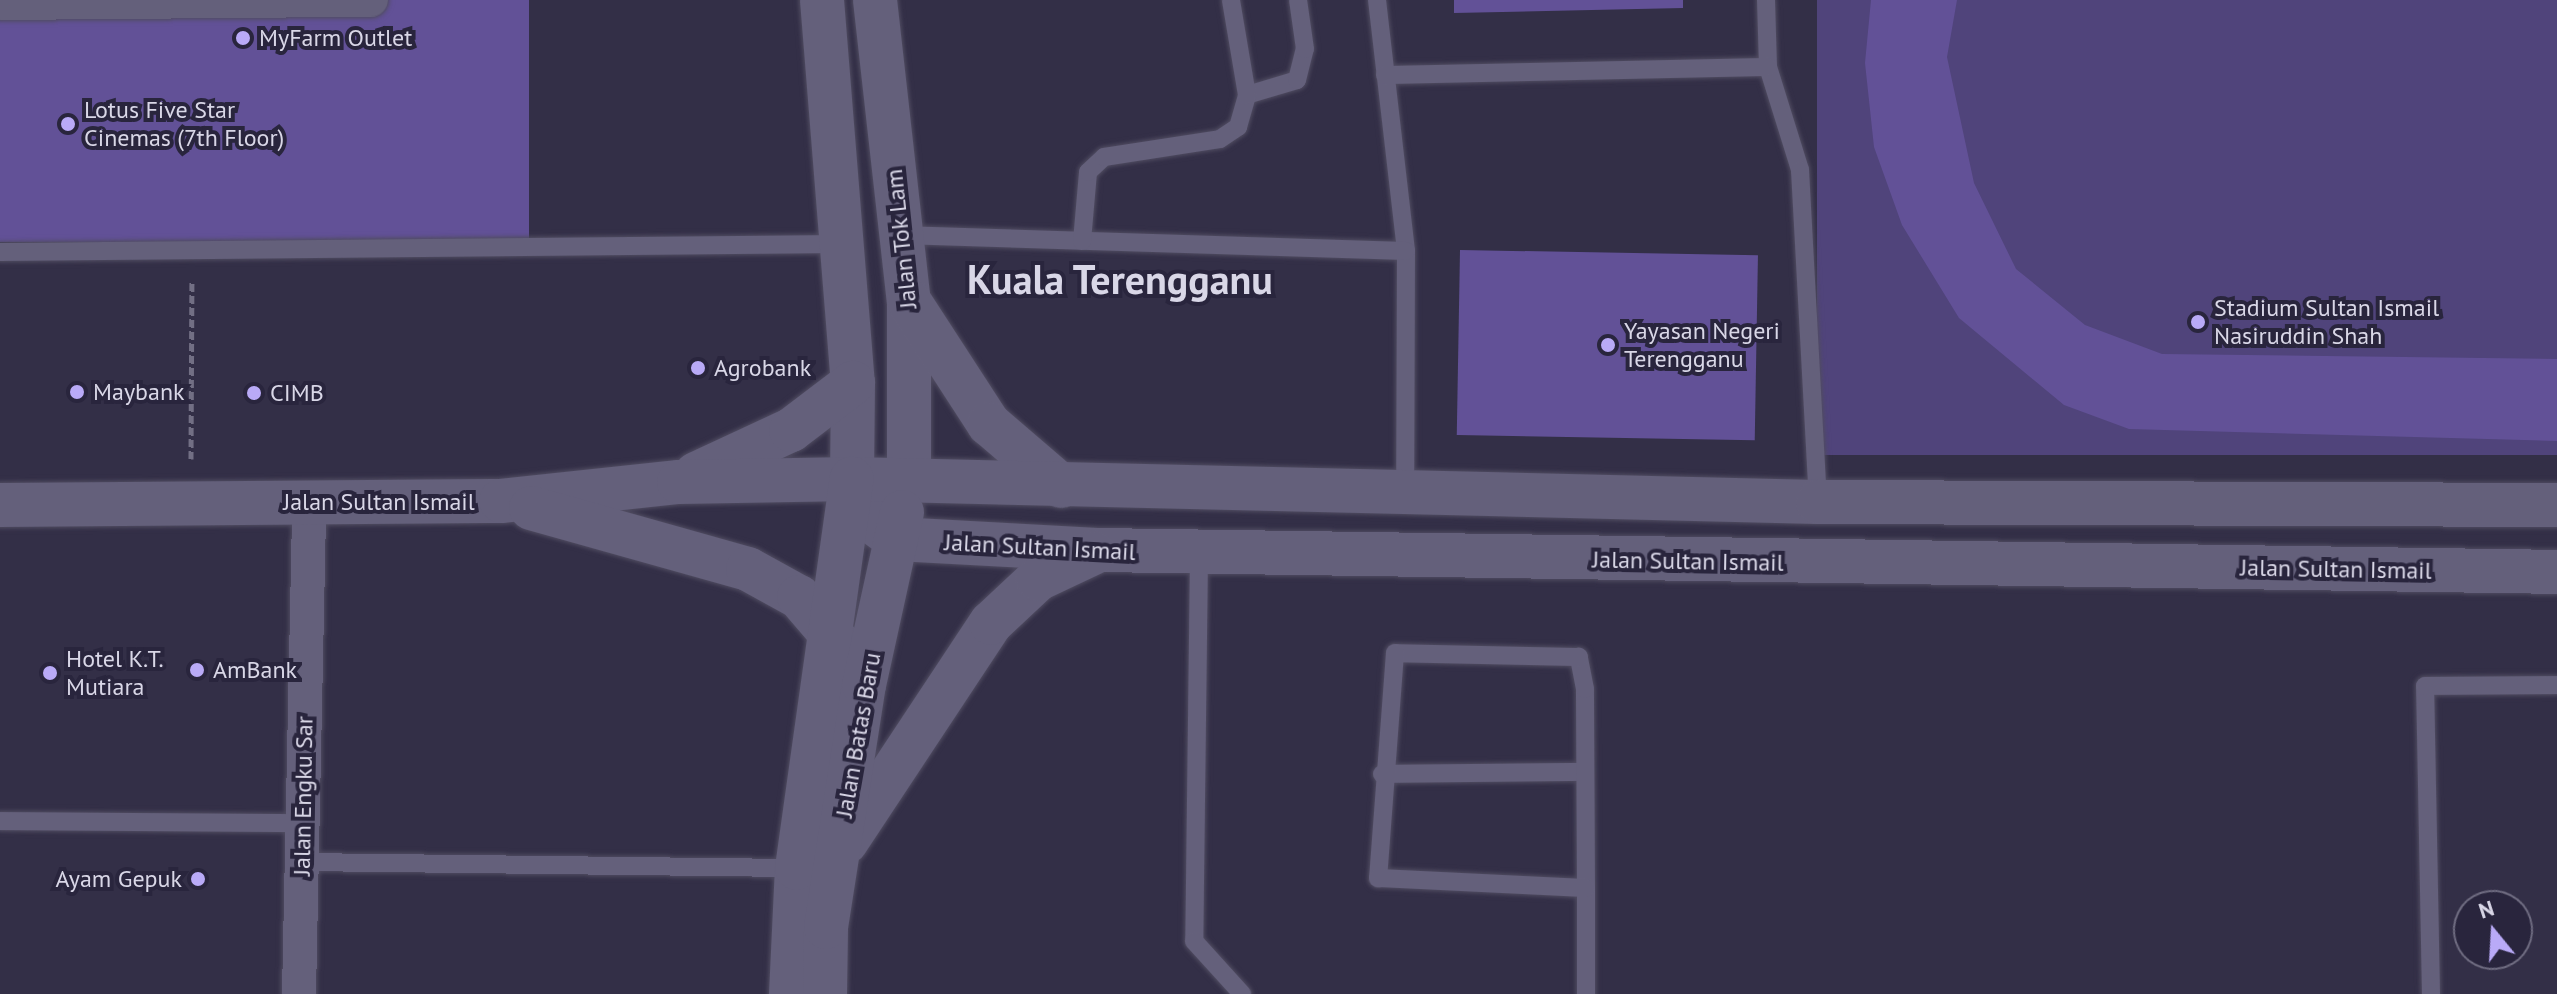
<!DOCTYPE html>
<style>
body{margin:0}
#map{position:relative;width:2557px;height:994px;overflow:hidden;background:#332f47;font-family:"PT Sans",sans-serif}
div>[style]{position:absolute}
.green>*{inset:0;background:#50447b;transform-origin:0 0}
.building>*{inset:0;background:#625197;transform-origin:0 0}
.path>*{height:5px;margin-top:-2.5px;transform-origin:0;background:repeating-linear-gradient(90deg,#726f84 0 8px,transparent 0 12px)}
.roads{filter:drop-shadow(0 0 2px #504c61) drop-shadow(0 0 2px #504c61)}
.service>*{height:18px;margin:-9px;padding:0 9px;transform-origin:9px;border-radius:9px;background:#64607b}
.minor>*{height:34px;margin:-17px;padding:0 17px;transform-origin:17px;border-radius:17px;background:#64607b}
.tertiary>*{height:44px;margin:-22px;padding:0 22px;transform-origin:22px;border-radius:22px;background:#64607b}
.secondary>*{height:44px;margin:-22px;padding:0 22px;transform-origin:22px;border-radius:22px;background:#64607b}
.dots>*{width:22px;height:22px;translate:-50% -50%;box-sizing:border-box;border:4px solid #29253d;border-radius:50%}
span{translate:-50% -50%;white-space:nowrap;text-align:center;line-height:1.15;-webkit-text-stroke:8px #29253d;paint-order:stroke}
.poi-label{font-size:24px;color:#d9d7e7}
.left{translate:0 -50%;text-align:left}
.right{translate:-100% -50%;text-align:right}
.street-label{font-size:24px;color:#d9d7e7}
.town-label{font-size:40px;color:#d9d7e7;font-weight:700}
.north{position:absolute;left:2453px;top:890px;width:80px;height:80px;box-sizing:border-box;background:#29253d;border:2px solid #6f6c81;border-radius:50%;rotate:342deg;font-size:22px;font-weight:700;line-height:32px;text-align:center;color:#d9d7e7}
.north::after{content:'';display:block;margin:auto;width:28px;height:36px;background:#b9aaf7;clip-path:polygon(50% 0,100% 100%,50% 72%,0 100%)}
</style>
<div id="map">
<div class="green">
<i style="left:1817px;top:0;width:740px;height:455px"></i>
</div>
<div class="building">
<i style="left:0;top:0;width:529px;height:242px"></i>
<i style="clip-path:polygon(1454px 0,1683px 0,1683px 8px,1454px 13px)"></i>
<i style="clip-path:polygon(1871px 0,1957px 0,1947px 57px,1974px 183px,2016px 269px,2085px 325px,2162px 354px,2557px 359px,2557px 441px,2129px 429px,2064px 405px,1959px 318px,1902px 225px,1874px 147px,1865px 63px)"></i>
<i style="left:1460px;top:250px;width:298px;height:185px;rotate:1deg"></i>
</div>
<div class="path">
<i style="left:191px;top:459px;width:178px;rotate:-89.7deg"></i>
</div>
<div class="roads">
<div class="service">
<i style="left:1377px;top:0;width:253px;rotate:83.4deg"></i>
<i style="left:1406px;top:251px;width:241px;rotate:90.2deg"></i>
<i style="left:1766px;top:0;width:67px;rotate:88.3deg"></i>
<i style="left:1768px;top:67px;width:108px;rotate:72.7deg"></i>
<i style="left:1800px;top:170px;width:332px;rotate:86.9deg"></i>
<i style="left:1385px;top:75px;width:383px;rotate:-1.2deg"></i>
<i style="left:1247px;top:95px;width:52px;rotate:-16.7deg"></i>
<i style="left:1297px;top:80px;width:32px;rotate:-76deg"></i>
<i style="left:1305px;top:49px;width:49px;rotate:-98.1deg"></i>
<i style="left:901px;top:235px;width:505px;rotate:1.81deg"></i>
<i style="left:1082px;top:241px;width:69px;rotate:-85deg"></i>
<i style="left:1088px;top:172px;width:22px;rotate:-43deg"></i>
<i style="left:1104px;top:157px;width:117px;rotate:-8.8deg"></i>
<i style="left:1220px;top:139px;width:22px;rotate:-34deg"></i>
<i style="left:1238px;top:127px;width:33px;rotate:-74deg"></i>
<i style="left:1247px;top:95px;width:96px;rotate:-99.6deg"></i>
<i style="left:0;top:252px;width:841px;rotate:-0.55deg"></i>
<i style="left:1199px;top:555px;width:386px;rotate:90.7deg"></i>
<i style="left:1194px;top:941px;width:72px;rotate:47.8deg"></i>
<i style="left:1382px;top:774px;width:203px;rotate:-0.6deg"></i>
<i style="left:0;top:821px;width:303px;rotate:0.4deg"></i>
<i style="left:301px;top:862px;width:496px;rotate:0.7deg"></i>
<i style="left:1586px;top:994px;width:106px;rotate:-90deg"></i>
<i style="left:1586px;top:888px;width:199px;rotate:-90.3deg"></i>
<i style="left:1585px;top:689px;width:33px;rotate:-101deg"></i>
<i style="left:1579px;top:657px;width:184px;rotate:-178.8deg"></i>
<i style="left:1395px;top:653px;width:226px;rotate:94.3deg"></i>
<i style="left:1378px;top:878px;width:208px;rotate:2.8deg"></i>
<i style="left:2431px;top:994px;width:308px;rotate:-91.1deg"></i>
<i style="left:2425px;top:686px;width:132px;rotate:-0.4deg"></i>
</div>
<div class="minor">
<i style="left:0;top:3px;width:371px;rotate:-0.5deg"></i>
<i style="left:299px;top:994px;width:491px;rotate:-88.8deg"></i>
</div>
<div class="tertiary">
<i style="left:822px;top:0;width:384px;rotate:85.4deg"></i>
<i style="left:853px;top:383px;width:96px;rotate:90.6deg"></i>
<i style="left:875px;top:0;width:303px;rotate:83.6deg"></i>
<i style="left:909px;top:301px;width:178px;rotate:90deg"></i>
</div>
<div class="secondary">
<i style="left:909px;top:301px;width:147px;rotate:57deg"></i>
<i style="left:989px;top:424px;width:95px;rotate:40.7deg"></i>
<i style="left:696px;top:474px;width:105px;rotate:-24.9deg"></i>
<i style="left:791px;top:430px;width:78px;rotate:-37.2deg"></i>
<i style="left:852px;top:479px;width:46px;rotate:65.7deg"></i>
<i style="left:871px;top:521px;width:31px;rotate:36deg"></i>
<i style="left:896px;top:539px;width:202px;rotate:3.1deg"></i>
<i style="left:1098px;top:550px;width:1459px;rotate:0.86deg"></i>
<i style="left:0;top:505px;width:501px;rotate:-0.46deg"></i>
<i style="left:501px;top:501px;width:179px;rotate:-6.1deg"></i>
<i style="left:679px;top:482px;width:173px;rotate:-1deg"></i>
<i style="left:852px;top:479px;width:966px;rotate:1.36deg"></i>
<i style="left:1818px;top:502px;width:739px;rotate:0.23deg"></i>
<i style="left:531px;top:508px;width:225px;rotate:15.7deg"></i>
<i style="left:748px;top:569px;width:58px;rotate:28.8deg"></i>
<i style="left:799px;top:597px;width:66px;rotate:49.3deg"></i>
<i style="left:846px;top:842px;width:263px;rotate:-56.5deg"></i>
<i style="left:991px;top:623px;width:64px;rotate:-43.1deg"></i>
<i style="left:1038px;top:579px;width:61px;rotate:-25.3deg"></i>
<i style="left:791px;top:994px;width:126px;rotate:-87.3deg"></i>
<i style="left:797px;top:868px;width:393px;rotate:-82deg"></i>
<i style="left:825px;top:994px;width:67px;rotate:-89.1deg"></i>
<i style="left:826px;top:927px;width:245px;rotate:-81.1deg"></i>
<i style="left:864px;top:685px;width:177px;rotate:-77.6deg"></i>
</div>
</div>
<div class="dots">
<i style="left:243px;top:38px;background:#b9aaf7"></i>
<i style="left:68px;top:124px;background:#b9aaf7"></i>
<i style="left:2198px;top:322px;background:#b9aaf7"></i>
<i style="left:1608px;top:345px;background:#b9aaf7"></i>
<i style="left:698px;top:368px;background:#b9aaf7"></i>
<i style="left:77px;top:392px;background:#b9aaf7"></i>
<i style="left:254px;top:393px;background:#b9aaf7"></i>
<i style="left:197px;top:670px;background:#b9aaf7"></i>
<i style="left:50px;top:673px;background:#b9aaf7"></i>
<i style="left:198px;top:879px;background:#b9aaf7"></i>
</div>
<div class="poi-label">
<span class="left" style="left:259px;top:38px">MyFarm Outlet</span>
<span class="left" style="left:84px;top:124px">Lotus Five Star<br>Cinemas (7th Floor)</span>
<span class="left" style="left:2214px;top:322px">Stadium Sultan Ismail<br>Nasiruddin Shah</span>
<span class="left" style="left:1624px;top:345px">Yayasan Negeri<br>Terengganu</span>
<span class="left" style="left:714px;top:368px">Agrobank</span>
<span class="left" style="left:93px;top:392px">Maybank</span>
<span class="left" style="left:270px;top:393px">CIMB</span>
<span class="left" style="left:66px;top:673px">Hotel K.T.<br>Mutiara</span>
<span class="left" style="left:213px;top:670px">AmBank</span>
<span class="right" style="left:182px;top:879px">Ayam Gepuk</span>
</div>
<div class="street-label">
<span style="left:901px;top:239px;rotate:-96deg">Jalan Tok Lam</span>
<span style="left:379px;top:502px">Jalan Sultan Ismail</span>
<span style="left:1040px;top:547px;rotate:3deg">Jalan Sultan Ismail</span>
<span style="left:1688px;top:561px;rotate:1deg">Jalan Sultan Ismail</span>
<span style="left:2336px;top:569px;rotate:1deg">Jalan Sultan Ismail</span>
<span style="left:858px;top:735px;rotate:-80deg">Jalan Batas Baru</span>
<span style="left:303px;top:796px;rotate:-89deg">Jalan Engku Sar</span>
</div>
<div class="town-label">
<span style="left:1120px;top:279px">Kuala Terengganu</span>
</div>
<div class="north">N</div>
</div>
